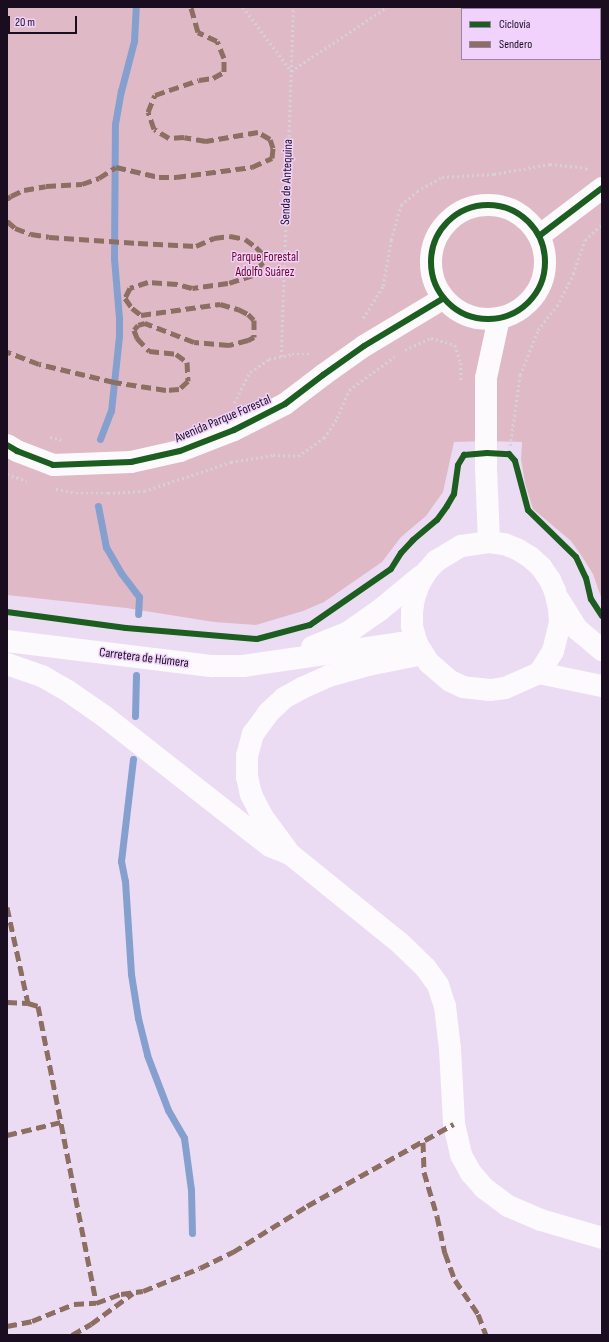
<!DOCTYPE html>
<meta charset="utf-8">
<style>
body{margin:0}
#map{position:relative;width:609px;height:1342px;overflow:hidden;background:#ecdcf3;font-family:"Sofia Sans Condensed",sans-serif}
div>[style]{position:absolute}
.green>*{inset:0;background:#dfbac6}
.stream>*{height:7px;margin:-3.5px;padding:0 3.5px;transform-origin:3.5px;border-radius:3.5px;background:#85a0cf}
.path>*{height:2.5px;margin-top:-1.25px;transform-origin:0;background:repeating-linear-gradient(90deg,#d6d1d9 0 2px,transparent 0 5px)}
.street>*{height:22px;margin:-11px;padding:0 11px;transform-origin:11px;border-radius:11px;background:#fcfafd}
.street>.ring{margin:-11px;padding:0;box-sizing:content-box;background:none;border:22px solid #fcfafd;border-radius:50%}
.secondary>*{height:22px;margin:-11px;padding:0 11px;transform-origin:11px;border-radius:11px;background:#fcfafd}
.quiet>*{height:5px;margin-top:-2.5px;transform-origin:0;background:repeating-linear-gradient(90deg,#8d6e63 0 10px,transparent 0 15px)}
.cycleway>*{height:6px;margin:-3px;padding:0 3px;transform-origin:3px;border-radius:3px;background:#1b5e20}
.cycleway>.ring{margin:-3px;padding:0;box-sizing:content-box;background:none;border:6px solid #1b5e20;border-radius:50%}
span{translate:-50% -50%;white-space:nowrap;text-align:center;line-height:1.15;-webkit-text-stroke:3px #f0d2fd;paint-order:stroke}
.street-label{font-size:13px;color:#1a0d20}
.park-label{font-size:13px;color:#6e0822}
.frame{position:absolute;inset:0;border:8px solid #1a0d20;pointer-events:none}
.legend{position:absolute;left:461px;top:8px;width:140px;height:52px;box-sizing:border-box;background:#f0d2fd;border:1px solid #9a83a5;margin:0;padding:5px 7px;list-style:none;font-size:12px;color:#1a0d20}
.legend li{display:flex;align-items:center;gap:8px;height:20px}
.legend b{width:20px;border:1px solid #9a83a5}
.scale{position:absolute;left:8px;top:16px;width:69px;height:18px;box-sizing:border-box;border:2px solid #1a0d20;border-top:0;padding-left:5px;font-size:12px;line-height:14px;white-space:nowrap;color:#1a0d20;-webkit-text-stroke:3px #f0d2fd;paint-order:stroke}
</style>
<div id="map">
<div class="green">
<i style="clip-path:polygon(evenodd,7px 7px,602px 7px,602px 600px,593px 574px,581px 555px,571px 541px,533px 509px,525px 483px,521px 459px,522px 442px,487px 441px,454px 442px,443px 492px,426px 516px,401px 537px,382px 562px,324px 602px,303px 611px,256px 625px,214px 622px,126px 608px,7px 595px,7px 7px,462px 9px,600px 9px,600px 59px,462px 59px,462px 9px)"></i>
</div>
<div class="stream">
<i style="left:100px;top:439px;width:30px;rotate:-69deg"></i>
<i style="left:111px;top:411px;width:75px;rotate:-83.9deg"></i>
<i style="left:119px;top:336px;width:18px;rotate:-90deg"></i>
<i style="left:119px;top:318px;width:60px;rotate:-94.8deg"></i>
<i style="left:114px;top:258px;width:134px;rotate:-89.6deg"></i>
<i style="left:115px;top:124px;width:34px;rotate:-80deg"></i>
<i style="left:121px;top:91px;width:52px;rotate:-75.4deg"></i>
<i style="left:134px;top:41px;width:34px;rotate:-87deg"></i>
<i style="left:98px;top:506px;width:42px;rotate:79deg"></i>
<i style="left:106px;top:547px;width:30px;rotate:60deg"></i>
<i style="left:121px;top:573px;width:30px;rotate:53deg"></i>
<i style="left:139px;top:597px;width:17px;rotate:93deg"></i>
<i style="left:135px;top:716px;width:41px;rotate:-88.6deg"></i>
<i style="left:133px;top:759px;width:103px;rotate:96.7deg"></i>
<i style="left:121px;top:861px;width:20px;rotate:79deg"></i>
<i style="left:125px;top:881px;width:93px;rotate:86.3deg"></i>
<i style="left:131px;top:974px;width:45px;rotate:81deg"></i>
<i style="left:138px;top:1018px;width:38px;rotate:76deg"></i>
<i style="left:147px;top:1055px;width:59px;rotate:69.1deg"></i>
<i style="left:168px;top:1110px;width:32px;rotate:60deg"></i>
<i style="left:184px;top:1138px;width:52px;rotate:82.3deg"></i>
<i style="left:191px;top:1190px;width:43px;rotate:88.7deg"></i>
</div>
<div class="path">
<i style="left:243px;top:7px;width:80px;rotate:53.1deg"></i>
<i style="left:291px;top:71px;width:115px;rotate:-33.7deg"></i>
<i style="left:363px;top:318px;width:38px;rotate:-58deg"></i>
<i style="left:383px;top:286px;width:47px;rotate:-80.1deg"></i>
<i style="left:391px;top:240px;width:36px;rotate:-74deg"></i>
<i style="left:401px;top:205px;width:21px;rotate:-41deg"></i>
<i style="left:417px;top:191px;width:29px;rotate:-29deg"></i>
<i style="left:442px;top:177px;width:52px;rotate:-3.3deg"></i>
<i style="left:494px;top:174px;width:57px;rotate:-10.1deg"></i>
<i style="left:550px;top:164px;width:36px;rotate:6deg"></i>
<i style="left:586px;top:168px;width:4px;rotate:56deg"></i>
<i style="left:405px;top:350px;width:29px;rotate:-25deg"></i>
<i style="left:431px;top:338px;width:25px;rotate:16deg"></i>
<i style="left:455px;top:345px;width:19px;rotate:72deg"></i>
<i style="left:461px;top:363px;width:18px;rotate:90deg"></i>
<i style="left:281px;top:357px;width:350px;rotate:-88deg"></i>
<i style="left:234px;top:403px;width:35px;rotate:-63deg"></i>
<i style="left:250px;top:372px;width:23px;rotate:-34deg"></i>
<i style="left:269px;top:359px;width:24px;rotate:-12deg"></i>
<i style="left:292px;top:354px;width:20px"></i>
<i style="left:50px;top:437px;width:12px;rotate:14deg"></i>
<i style="left:510px;top:446px;width:72px;rotate:-82deg"></i>
<i style="left:520px;top:375px;width:48px;rotate:-68.2deg"></i>
<i style="left:538px;top:330px;width:31px;rotate:-52deg"></i>
<i style="left:557px;top:306px;width:36px;rotate:-63deg"></i>
<i style="left:573px;top:274px;width:36px;rotate:-71deg"></i>
<i style="left:585px;top:240px;width:23px;rotate:-43deg"></i>
<i style="left:7px;top:474px;width:21px;rotate:19deg"></i>
<i style="left:56px;top:489px;width:20px;rotate:11deg"></i>
<i style="left:76px;top:493px;width:32px"></i>
<i style="left:108px;top:493px;width:36px;rotate:-3deg"></i>
<i style="left:144px;top:491px;width:92px;rotate:-18.4deg"></i>
<i style="left:231px;top:462px;width:43px;rotate:-9.5deg"></i>
<i style="left:273px;top:455px;width:25px;rotate:2deg"></i>
<i style="left:298px;top:456px;width:32px;rotate:-35deg"></i>
<i style="left:324px;top:438px;width:24px;rotate:-57deg"></i>
<i style="left:337px;top:418px;width:30px;rotate:-67deg"></i>
<i style="left:349px;top:390px;width:56px;rotate:-36.3deg"></i>
</div>
<div class="street">
<i class="ring" style="left:431px;top:205px;width:92px;height:92px"></i>
<i style="left:539px;top:236px;width:79px;rotate:-37.3deg"></i>
<i style="left:7px;top:445px;width:12px;rotate:31deg"></i>
<i style="left:17px;top:451px;width:39px;rotate:21deg"></i>
<i style="left:53px;top:465px;width:78px;rotate:-2.2deg"></i>
<i style="left:131px;top:462px;width:50px;rotate:-12.7deg"></i>
<i style="left:180px;top:451px;width:58px;rotate:-21.3deg"></i>
<i style="left:234px;top:430px;width:57px;rotate:-27deg"></i>
<i style="left:285px;top:404px;width:48px;rotate:-37.3deg"></i>
<i style="left:323px;top:375px;width:50px;rotate:-35.3deg"></i>
<i style="left:364px;top:346px;width:93px;rotate:-31deg"></i>
<i style="left:489px;top:542px;width:74px;rotate:-92.3deg"></i>
<i style="left:486px;top:468px;width:90px;rotate:-90deg"></i>
<i style="left:486px;top:378px;width:61px;rotate:-77.8deg"></i>
<i style="left:290px;top:854px;width:141px;rotate:39deg"></i>
<i style="left:400px;top:943px;width:35px;rotate:44deg"></i>
<i style="left:425px;top:967px;width:22px;rotate:54deg"></i>
<i style="left:438px;top:985px;width:22px;rotate:72deg"></i>
<i style="left:445px;top:1006px;width:43px;rotate:83.4deg"></i>
<i style="left:450px;top:1049px;width:75px;rotate:86.9deg"></i>
<i style="left:454px;top:1124px;width:32px;rotate:77deg"></i>
<i style="left:461px;top:1155px;width:21px;rotate:61deg"></i>
<i style="left:471px;top:1173px;width:20px;rotate:49deg"></i>
<i style="left:484px;top:1188px;width:30px;rotate:37deg"></i>
<i style="left:508px;top:1206px;width:36px;rotate:23deg"></i>
<i style="left:541px;top:1220px;width:64px;rotate:16.4deg"></i>
</div>
<div class="secondary">
<i style="left:489px;top:542px;width:15px;rotate:8deg"></i>
<i style="left:504px;top:544px;width:14px;rotate:21deg"></i>
<i style="left:517px;top:549px;width:15px;rotate:32deg"></i>
<i style="left:530px;top:557px;width:15px;rotate:42deg"></i>
<i style="left:541px;top:567px;width:16px;rotate:55deg"></i>
<i style="left:550px;top:580px;width:12px;rotate:66deg"></i>
<i style="left:555px;top:591px;width:17px;rotate:77deg"></i>
<i style="left:559px;top:608px;width:15px;rotate:86deg"></i>
<i style="left:560px;top:623px;width:29px;rotate:104deg"></i>
<i style="left:553px;top:651px;width:26px;rotate:122deg"></i>
<i style="left:539px;top:673px;width:37px;rotate:156deg"></i>
<i style="left:505px;top:688px;width:15px;rotate:172deg"></i>
<i style="left:490px;top:690px;width:27px;rotate:-174deg"></i>
<i style="left:463px;top:687px;width:14px;rotate:-155deg"></i>
<i style="left:450px;top:681px;width:28px;rotate:-139deg"></i>
<i style="left:429px;top:663px;width:22px;rotate:-122deg"></i>
<i style="left:417px;top:644px;width:19px;rotate:-106deg"></i>
<i style="left:412px;top:626px;width:14px;rotate:-90deg"></i>
<i style="left:412px;top:612px;width:14px;rotate:-82deg"></i>
<i style="left:414px;top:598px;width:15px;rotate:-70deg"></i>
<i style="left:419px;top:584px;width:15px;rotate:-58deg"></i>
<i style="left:427px;top:571px;width:13px;rotate:-48deg"></i>
<i style="left:436px;top:561px;width:29px;rotate:-31deg"></i>
<i style="left:461px;top:546px;width:28px;rotate:-8deg"></i>
<i style="left:559px;top:600px;width:34px;rotate:58deg"></i>
<i style="left:577px;top:629px;width:33px;rotate:40deg"></i>
<i style="left:7px;top:641px;width:207px;rotate:7deg"></i>
<i style="left:212px;top:666px;width:31px"></i>
<i style="left:243px;top:666px;width:159px;rotate:-8.3deg"></i>
<i style="left:400px;top:643px;width:17px;rotate:3deg"></i>
<i style="left:312px;top:647px;width:38px;rotate:-22deg"></i>
<i style="left:347px;top:633px;width:40px;rotate:-34.9deg"></i>
<i style="left:380px;top:610px;width:53px;rotate:-39.7deg"></i>
<i style="left:7px;top:664px;width:37px;rotate:19deg"></i>
<i style="left:42px;top:676px;width:30px;rotate:30deg"></i>
<i style="left:68px;top:691px;width:44px;rotate:34.8deg"></i>
<i style="left:104px;top:716px;width:211px;rotate:38.1deg"></i>
<i style="left:270px;top:846px;width:22px;rotate:22deg"></i>
<i style="left:539px;top:673px;width:64px;rotate:11.7deg"></i>
<i style="left:287px;top:850px;width:42px;rotate:-126.3deg"></i>
<i style="left:262px;top:816px;width:25px;rotate:-117deg"></i>
<i style="left:251px;top:794px;width:17px;rotate:-103deg"></i>
<i style="left:247px;top:777px;width:21px;rotate:-90deg"></i>
<i style="left:247px;top:756px;width:23px;rotate:-75deg"></i>
<i style="left:253px;top:734px;width:26px;rotate:-54deg"></i>
<i style="left:268px;top:713px;width:22px;rotate:-43deg"></i>
<i style="left:284px;top:698px;width:21px;rotate:-29deg"></i>
<i style="left:302px;top:688px;width:30px;rotate:-24deg"></i>
<i style="left:329px;top:676px;width:41px;rotate:-15.8deg"></i>
<i style="left:368px;top:665px;width:56px;rotate:-11.3deg"></i>
</div>
<div class="quiet">
<i style="left:7px;top:199px;width:5px;rotate:-37deg"></i>
<i style="left:11px;top:196px;width:14px;rotate:-25deg"></i>
<i style="left:24px;top:190px;width:22px;rotate:-10deg"></i>
<i style="left:46px;top:186px;width:36px;rotate:-3deg"></i>
<i style="left:82px;top:184px;width:18px;rotate:-19deg"></i>
<i style="left:99px;top:178px;width:20px;rotate:-33deg"></i>
<i style="left:116px;top:167px;width:44px;rotate:13.1deg"></i>
<i style="left:159px;top:177px;width:17px"></i>
<i style="left:176px;top:177px;width:77px;rotate:-7.5deg"></i>
<i style="left:252px;top:167px;width:22px;rotate:-24deg"></i>
<i style="left:272px;top:158px;width:10px;rotate:-84deg"></i>
<i style="left:273px;top:148px;width:9px;rotate:-108deg"></i>
<i style="left:270px;top:139px;width:14px;rotate:-150deg"></i>
<i style="left:258px;top:132px;width:53px;rotate:170.2deg"></i>
<i style="left:206px;top:141px;width:22px;rotate:-170deg"></i>
<i style="left:184px;top:137px;width:15px;rotate:176deg"></i>
<i style="left:169px;top:138px;width:17px;rotate:-149deg"></i>
<i style="left:154px;top:129px;width:18px;rotate:-109deg"></i>
<i style="left:148px;top:112px;width:18px;rotate:-68deg"></i>
<i style="left:155px;top:95px;width:46px;rotate:-18.8deg"></i>
<i style="left:199px;top:80px;width:14px;rotate:-8deg"></i>
<i style="left:213px;top:78px;width:13px;rotate:-29deg"></i>
<i style="left:224px;top:72px;width:14px;rotate:-90deg"></i>
<i style="left:224px;top:58px;width:18px;rotate:-112deg"></i>
<i style="left:217px;top:41px;width:21px;rotate:-155deg"></i>
<i style="left:198px;top:32px;width:26px;rotate:-106deg"></i>
<i style="left:7px;top:221px;width:11px;rotate:41deg"></i>
<i style="left:15px;top:228px;width:17px;rotate:21deg"></i>
<i style="left:31px;top:234px;width:18px;rotate:9deg"></i>
<i style="left:49px;top:237px;width:89px;rotate:3.9deg"></i>
<i style="left:138px;top:243px;width:58px;rotate:3deg"></i>
<i style="left:196px;top:246px;width:20px;rotate:-24deg"></i>
<i style="left:214px;top:238px;width:16px;rotate:-7deg"></i>
<i style="left:230px;top:236px;width:15px;rotate:11deg"></i>
<i style="left:245px;top:239px;width:14px;rotate:36deg"></i>
<i style="left:256px;top:247px;width:8px;rotate:45deg"></i>
<i style="left:262px;top:253px;width:9px;rotate:84deg"></i>
<i style="left:263px;top:262px;width:16px;rotate:128deg"></i>
<i style="left:253px;top:275px;width:26px;rotate:162deg"></i>
<i style="left:228px;top:283px;width:36px;rotate:172deg"></i>
<i style="left:192px;top:288px;width:16px;rotate:-165deg"></i>
<i style="left:177px;top:284px;width:29px;rotate:-176deg"></i>
<i style="left:148px;top:282px;width:19px;rotate:162deg"></i>
<i style="left:130px;top:288px;width:11px;rotate:117deg"></i>
<i style="left:125px;top:298px;width:12px;rotate:55deg"></i>
<i style="left:132px;top:308px;width:11px;rotate:38deg"></i>
<i style="left:141px;top:315px;width:80px;rotate:-7.9deg"></i>
<i style="left:220px;top:304px;width:19px;rotate:16deg"></i>
<i style="left:238px;top:309px;width:11px;rotate:27deg"></i>
<i style="left:248px;top:314px;width:8px;rotate:45deg"></i>
<i style="left:254px;top:320px;width:17px;rotate:90deg"></i>
<i style="left:254px;top:337px;width:7px;rotate:153deg"></i>
<i style="left:248px;top:340px;width:20px;rotate:165deg"></i>
<i style="left:229px;top:345px;width:35px;rotate:-175deg"></i>
<i style="left:194px;top:342px;width:53px;rotate:-158.8deg"></i>
<i style="left:145px;top:323px;width:7px;rotate:164deg"></i>
<i style="left:138px;top:325px;width:6px;rotate:129deg"></i>
<i style="left:134px;top:330px;width:9px;rotate:69deg"></i>
<i style="left:137px;top:338px;width:18px;rotate:47deg"></i>
<i style="left:149px;top:351px;width:27px;rotate:6deg"></i>
<i style="left:176px;top:354px;width:14px;rotate:36deg"></i>
<i style="left:187px;top:362px;width:19px;rotate:87deg"></i>
<i style="left:188px;top:381px;width:12px;rotate:138deg"></i>
<i style="left:179px;top:389px;width:13px;rotate:176deg"></i>
<i style="left:166px;top:390px;width:53px;rotate:-171.3deg"></i>
<i style="left:114px;top:382px;width:77px;rotate:-166.5deg"></i>
<i style="left:39px;top:364px;width:34px;rotate:-159deg"></i>
<i style="left:7px;top:907px;width:98px;rotate:77.7deg"></i>
<i style="left:28px;top:1003px;width:10px;rotate:17deg"></i>
<i style="left:38px;top:1006px;width:303px;rotate:78.9deg"></i>
<i style="left:7px;top:1002px;width:21px;rotate:3deg"></i>
<i style="left:7px;top:1135px;width:56px;rotate:-13.5deg"></i>
<i style="left:423px;top:1142px;width:30px;rotate:88deg"></i>
<i style="left:424px;top:1172px;width:46px;rotate:73.5deg"></i>
<i style="left:437px;top:1216px;width:38px;rotate:78deg"></i>
<i style="left:445px;top:1253px;width:29px;rotate:70deg"></i>
<i style="left:455px;top:1280px;width:41px;rotate:55.9deg"></i>
<i style="left:478px;top:1314px;width:22px;rotate:69deg"></i>
<i style="left:7px;top:1326px;width:25px;rotate:-11deg"></i>
<i style="left:32px;top:1321px;width:45px;rotate:-22deg"></i>
<i style="left:74px;top:1304px;width:22px;rotate:-3deg"></i>
<i style="left:96px;top:1303px;width:27px;rotate:-20deg"></i>
<i style="left:121px;top:1294px;width:22px;rotate:-8deg"></i>
<i style="left:143px;top:1291px;width:61px;rotate:-22deg"></i>
<i style="left:200px;top:1268px;width:37px;rotate:-26deg"></i>
<i style="left:233px;top:1252px;width:87px;rotate:-31.9deg"></i>
<i style="left:307px;top:1206px;width:168px;rotate:-29.2deg"></i>
<i style="left:72px;top:1335px;width:22px;rotate:-30deg"></i>
<i style="left:91px;top:1324px;width:52px;rotate:-36.4deg"></i>
</div>
<div class="cycleway">
<i class="ring" style="left:431px;top:205px;width:108px;height:108px"></i>
<i style="left:539px;top:236px;width:79px;rotate:-37.3deg"></i>
<i style="left:7px;top:445px;width:12px;rotate:31deg"></i>
<i style="left:17px;top:451px;width:39px;rotate:21deg"></i>
<i style="left:53px;top:465px;width:78px;rotate:-2.2deg"></i>
<i style="left:131px;top:462px;width:50px;rotate:-12.7deg"></i>
<i style="left:180px;top:451px;width:58px;rotate:-21.3deg"></i>
<i style="left:234px;top:430px;width:57px;rotate:-27deg"></i>
<i style="left:285px;top:404px;width:48px;rotate:-37.3deg"></i>
<i style="left:323px;top:375px;width:50px;rotate:-35.3deg"></i>
<i style="left:364px;top:346px;width:93px;rotate:-31deg"></i>
<i style="left:7px;top:612px;width:120px;rotate:7.7deg"></i>
<i style="left:126px;top:628px;width:131px;rotate:4.8deg"></i>
<i style="left:257px;top:639px;width:55px;rotate:-14.8deg"></i>
<i style="left:310px;top:625px;width:98px;rotate:-34.7deg"></i>
<i style="left:391px;top:569px;width:19px;rotate:-58deg"></i>
<i style="left:401px;top:553px;width:18px;rotate:-47deg"></i>
<i style="left:413px;top:540px;width:31px;rotate:-40deg"></i>
<i style="left:437px;top:520px;width:17px;rotate:-54deg"></i>
<i style="left:447px;top:506px;width:14px;rotate:-60deg"></i>
<i style="left:454px;top:494px;width:29px;rotate:-82deg"></i>
<i style="left:458px;top:465px;width:12px;rotate:-59deg"></i>
<i style="left:464px;top:455px;width:23px;rotate:-5deg"></i>
<i style="left:487px;top:453px;width:22px;rotate:3deg"></i>
<i style="left:509px;top:454px;width:9px;rotate:49deg"></i>
<i style="left:515px;top:461px;width:51px;rotate:75.1deg"></i>
<i style="left:528px;top:510px;width:67px;rotate:44.4deg"></i>
<i style="left:576px;top:557px;width:23px;rotate:65deg"></i>
<i style="left:586px;top:578px;width:22px;rotate:77deg"></i>
<i style="left:591px;top:599px;width:20px;rotate:57deg"></i>
</div>
<div class="street-label">
<span style="left:287px;top:182px;rotate:-88deg">Senda de Antequina</span>
<span style="left:223px;top:419px;rotate:-23deg">Avenida Parque Forestal</span>
<span style="left:144px;top:658px;rotate:7deg">Carretera de Húmera</span>
</div>
<div class="park-label">
<span style="left:265px;top:265px">Parque Forestal<br>Adolfo Suárez</span>
</div>
<div class="frame"></div>
<ul class="legend">
<li><b style="height:5px;background:#1b5e20"></b>Ciclovía</li>
<li><b style="height:5px;background:#8d6e63"></b>Sendero</li>
</ul>
<div class="scale">20 m</div>
</div>
